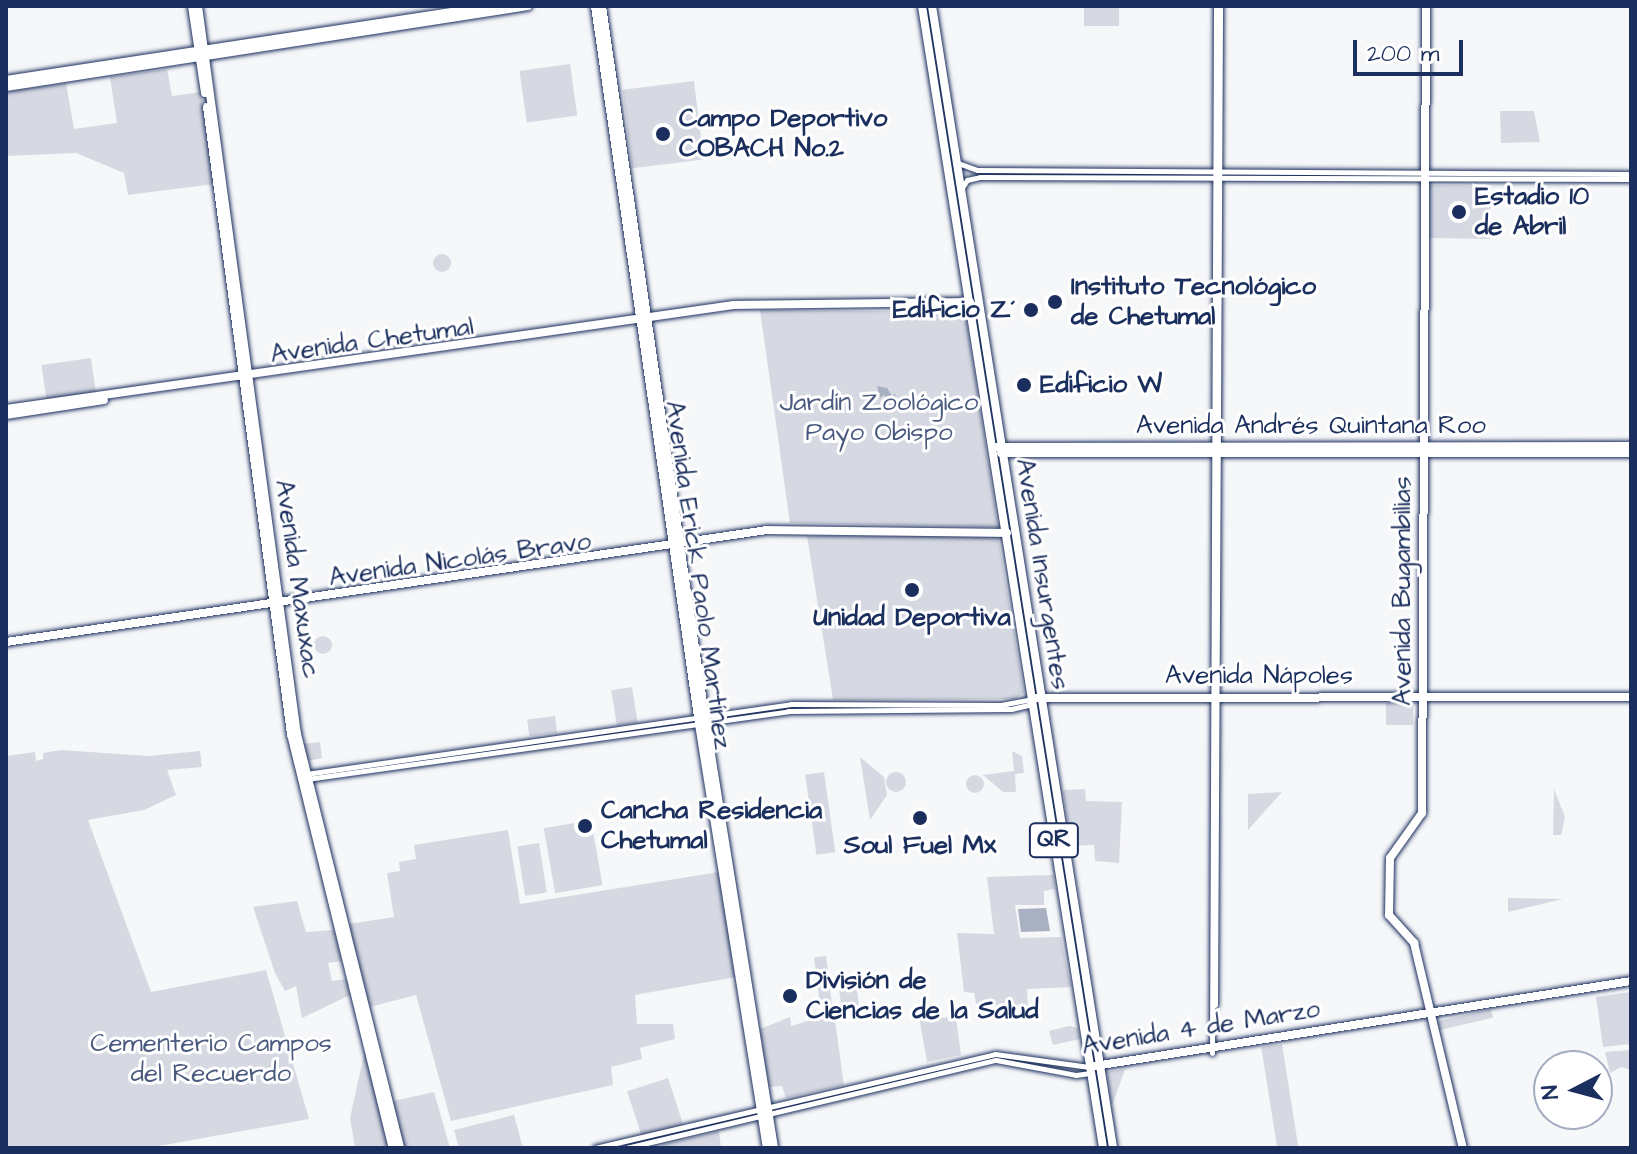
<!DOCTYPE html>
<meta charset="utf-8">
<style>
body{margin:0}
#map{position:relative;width:1637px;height:1154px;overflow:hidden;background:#f6f7f9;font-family:"Architects Daughter",sans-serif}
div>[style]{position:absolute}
.green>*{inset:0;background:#d6d9e2;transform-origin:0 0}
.round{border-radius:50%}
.water>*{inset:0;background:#a9b0c1}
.roads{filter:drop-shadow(0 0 2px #1b2f5e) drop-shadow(0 0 2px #1b2f5e)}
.minor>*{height:5px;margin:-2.5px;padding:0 2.5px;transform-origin:2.5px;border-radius:2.5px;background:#fff}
.major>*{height:8px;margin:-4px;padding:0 4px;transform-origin:4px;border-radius:4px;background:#fff}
.dots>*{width:22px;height:22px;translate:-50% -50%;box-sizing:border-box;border:4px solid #fff;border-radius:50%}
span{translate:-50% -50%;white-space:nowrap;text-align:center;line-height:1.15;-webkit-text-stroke:6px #fff;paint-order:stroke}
.shield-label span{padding:2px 6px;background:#fff;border:2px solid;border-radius:6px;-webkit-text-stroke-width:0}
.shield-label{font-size:24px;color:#1b2f5e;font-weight:700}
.poi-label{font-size:26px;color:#1b2f5e;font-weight:700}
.left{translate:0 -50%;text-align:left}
.right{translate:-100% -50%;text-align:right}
.street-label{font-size:26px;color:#1b2f5e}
.park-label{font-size:26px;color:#4a5a7f}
.frame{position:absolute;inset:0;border:8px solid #1b2f5e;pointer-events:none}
.north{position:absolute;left:1533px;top:1050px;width:80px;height:80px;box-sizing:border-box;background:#fff;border:2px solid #a4acbf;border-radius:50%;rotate:264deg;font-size:22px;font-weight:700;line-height:32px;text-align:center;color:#1b2f5e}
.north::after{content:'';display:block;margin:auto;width:28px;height:36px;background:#1b2f5e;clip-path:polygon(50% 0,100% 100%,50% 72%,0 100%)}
.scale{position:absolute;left:1353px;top:40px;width:110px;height:36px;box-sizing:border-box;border:4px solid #1b2f5e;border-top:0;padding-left:10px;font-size:24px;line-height:28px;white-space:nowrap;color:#1b2f5e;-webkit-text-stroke:6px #fff;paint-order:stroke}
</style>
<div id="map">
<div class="green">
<i style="left:1084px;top:6px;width:35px;height:20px"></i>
<i style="left:570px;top:64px;width:52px;height:51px;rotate:82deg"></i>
<i style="clip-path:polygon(167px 69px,172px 96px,201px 92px,214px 184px,128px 195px,124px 173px,76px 153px,6px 156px,6px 92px,66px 83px,74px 129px,117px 123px,110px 77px)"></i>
<i style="left:694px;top:81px;width:79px;height:72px;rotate:83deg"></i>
<i style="clip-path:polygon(1500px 111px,1534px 111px,1540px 142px,1501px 143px)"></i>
<i style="left:1429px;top:185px;width:62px;height:53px;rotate:1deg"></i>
<i class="round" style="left:433px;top:254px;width:18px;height:18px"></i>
<i style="clip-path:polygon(760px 310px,965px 312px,998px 527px,790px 523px)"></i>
<i style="left:91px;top:358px;width:35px;height:50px;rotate:82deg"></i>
<i style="clip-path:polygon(807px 536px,998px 536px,1024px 693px,1014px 699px,833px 700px)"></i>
<i class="round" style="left:314px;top:636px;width:18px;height:18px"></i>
<i style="left:632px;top:687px;width:36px;height:21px;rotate:81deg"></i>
<i style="left:1386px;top:703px;width:27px;height:22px"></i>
<i style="left:555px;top:716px;width:17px;height:28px;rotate:83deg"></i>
<i style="clip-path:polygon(320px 742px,322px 758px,308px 761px,304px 744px)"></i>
<i style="clip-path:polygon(61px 750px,148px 756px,200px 751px,202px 767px,167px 770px,176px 795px,144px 810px,88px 820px,151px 992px,266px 970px,309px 1119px,148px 1148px,6px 1148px,6px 756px,35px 752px,36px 761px,43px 759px,43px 753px)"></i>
<i style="clip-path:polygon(1012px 751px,1022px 756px,1024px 773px,1015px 774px,1016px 792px,1003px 792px,983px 775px,1014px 771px)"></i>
<i style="clip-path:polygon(860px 757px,884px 777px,887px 795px,870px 820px)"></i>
<i class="round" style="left:886px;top:772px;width:20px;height:20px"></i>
<i style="left:824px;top:772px;width:81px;height:19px;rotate:82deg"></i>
<i class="round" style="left:966px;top:775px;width:18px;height:18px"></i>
<i style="clip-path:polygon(1085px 789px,1086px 801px,1122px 802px,1119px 863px,1095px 861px,1094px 845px,1071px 846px,1063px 790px)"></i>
<i style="clip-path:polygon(1554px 789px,1565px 817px,1561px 835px,1553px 835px)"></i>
<i style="clip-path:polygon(1282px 792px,1248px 830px,1248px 794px)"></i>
<i style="left:591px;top:820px;width:66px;height:48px;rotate:80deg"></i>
<i style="clip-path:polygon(508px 830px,520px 904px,719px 872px,736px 977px,635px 995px,637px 1024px,673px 1024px,675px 1039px,640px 1048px,642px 1059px,611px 1067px,613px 1085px,451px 1121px,416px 995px,370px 1007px,349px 924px,394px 917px,387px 873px,400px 871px,399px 862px,416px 859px,414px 845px)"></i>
<i style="left:539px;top:843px;width:50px;height:22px;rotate:81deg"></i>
<i style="clip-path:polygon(1053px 875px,1055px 889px,1044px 891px,1044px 905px,1015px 905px,1020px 938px,1061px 937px,1071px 987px,1027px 989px,1028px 1007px,976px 1004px,974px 993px,964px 992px,957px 933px,994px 934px,987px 877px)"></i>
<i style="clip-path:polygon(1508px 898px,1563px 899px,1508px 912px)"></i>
<i style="clip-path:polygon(297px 901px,306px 932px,334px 930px,342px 961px,328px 963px,332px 981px,346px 979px,350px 995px,302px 1018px,296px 986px,285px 991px,275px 973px,253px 907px)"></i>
<i style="left:826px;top:956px;width:49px;height:12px;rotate:83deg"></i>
<i style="clip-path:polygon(855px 976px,859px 1006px,841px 1005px,838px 980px)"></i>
<i style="clip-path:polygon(1631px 992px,1631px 1044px,1603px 1047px,1596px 997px)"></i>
<i style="left:1491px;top:1009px;width:9px;height:57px;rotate:77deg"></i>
<i style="clip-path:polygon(834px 1013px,844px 1085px,786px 1098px,782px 1086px,769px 1087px,760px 1029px,790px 1017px,791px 1026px)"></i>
<i style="clip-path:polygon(919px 1017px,956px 1018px,961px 1055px,927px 1062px)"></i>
<i style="clip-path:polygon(1069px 1026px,1078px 1028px,1080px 1039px,1053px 1045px,1049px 1031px)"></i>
<i style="left:1282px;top:1044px;width:105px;height:21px;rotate:81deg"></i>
<i style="clip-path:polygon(365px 1050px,390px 1148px,355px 1148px,350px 1118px)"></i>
<i style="clip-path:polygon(1631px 1050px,1631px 1070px,1621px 1067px,1610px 1073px,1605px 1052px)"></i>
<i style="clip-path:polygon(1125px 1069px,1112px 1106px,1106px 1072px)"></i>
<i style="left:668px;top:1078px;width:49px;height:43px;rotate:72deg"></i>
<i style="clip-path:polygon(434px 1092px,450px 1148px,404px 1146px,393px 1101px)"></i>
<i style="clip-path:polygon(514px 1115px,523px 1148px,459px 1148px,454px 1130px)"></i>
<i style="clip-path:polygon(719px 1131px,721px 1148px,662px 1148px,662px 1145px)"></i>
</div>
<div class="water">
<i style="clip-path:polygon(877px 386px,887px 388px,893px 397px,895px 393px,898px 412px,884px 395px,880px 398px)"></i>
<i style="clip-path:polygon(1046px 908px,1050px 931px,1021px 932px,1018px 909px)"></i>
</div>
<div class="roads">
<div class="minor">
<i style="left:958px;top:163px;width:20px;rotate:20deg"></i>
<i style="left:977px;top:170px;width:654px;rotate:0.35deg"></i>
<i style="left:961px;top:189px;width:11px;rotate:-56deg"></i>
<i style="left:967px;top:180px;width:13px;rotate:-13deg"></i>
<i style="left:980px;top:177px;width:651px;rotate:0.18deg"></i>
<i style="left:306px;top:774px;width:490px;rotate:-8.2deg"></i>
<i style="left:791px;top:704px;width:210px;rotate:0.3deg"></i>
<i style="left:1001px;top:705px;width:31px;rotate:-11deg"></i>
<i style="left:307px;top:779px;width:486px;rotate:-8deg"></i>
<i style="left:788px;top:711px;width:223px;rotate:-0.5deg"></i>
<i style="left:1011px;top:709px;width:22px;rotate:-13deg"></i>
<i style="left:1215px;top:1005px;width:999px;rotate:-89.71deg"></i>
<i style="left:1212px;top:1053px;width:1047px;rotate:-89.78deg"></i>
<i style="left:595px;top:1148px;width:411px;rotate:-13.2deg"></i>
<i style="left:995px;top:1054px;width:95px;rotate:7.9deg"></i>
<i style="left:626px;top:1148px;width:380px;rotate:-13.4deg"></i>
<i style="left:996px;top:1060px;width:81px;rotate:10.6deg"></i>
<i style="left:1076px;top:1075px;width:14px;rotate:-8deg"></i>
</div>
<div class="major">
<i style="left:192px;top:6px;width:88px;rotate:81.5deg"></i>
<i style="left:198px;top:6px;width:735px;rotate:82.26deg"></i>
<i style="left:297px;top:734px;width:427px;rotate:76deg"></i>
<i style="left:595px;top:6px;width:725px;rotate:81.76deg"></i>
<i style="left:699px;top:724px;width:429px;rotate:80.9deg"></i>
<i style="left:602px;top:6px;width:725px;rotate:81.75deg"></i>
<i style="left:706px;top:723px;width:430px;rotate:80.9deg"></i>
<i style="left:922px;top:6px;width:1156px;rotate:80.99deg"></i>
<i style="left:932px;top:6px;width:1156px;rotate:80.99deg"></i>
<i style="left:1426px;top:6px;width:807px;rotate:90.28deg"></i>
<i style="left:1422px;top:813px;width:55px;rotate:125.4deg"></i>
<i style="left:1390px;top:858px;width:57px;rotate:91deg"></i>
<i style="left:1389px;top:915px;width:38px;rotate:48deg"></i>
<i style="left:1414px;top:943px;width:211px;rotate:76.6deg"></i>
<i style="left:6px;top:80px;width:487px;rotate:-8.7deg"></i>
<i style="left:6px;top:87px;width:528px;rotate:-8.82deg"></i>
<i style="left:207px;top:107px;width:633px;rotate:82.37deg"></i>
<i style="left:291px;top:734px;width:426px;rotate:76.2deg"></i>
<i style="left:6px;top:409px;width:735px;rotate:-8.13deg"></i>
<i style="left:734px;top:305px;width:236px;rotate:-0.7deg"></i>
<i style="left:6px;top:415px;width:99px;rotate:-8.7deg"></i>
<i style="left:996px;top:447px;width:635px;rotate:-0.09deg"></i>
<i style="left:1001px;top:453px;width:630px"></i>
<i style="left:6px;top:642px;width:769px;rotate:-8.37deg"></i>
<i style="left:767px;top:530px;width:240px;rotate:0.7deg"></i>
<i style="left:1036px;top:698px;width:595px;rotate:-0.1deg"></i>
<i style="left:1095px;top:1066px;width:543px;rotate:-9.01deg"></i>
</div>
</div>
<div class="dots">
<i style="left:663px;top:134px;background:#1b2f5e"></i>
<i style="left:1459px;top:212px;background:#1b2f5e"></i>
<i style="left:1055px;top:302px;background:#1b2f5e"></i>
<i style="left:1031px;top:310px;background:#1b2f5e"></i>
<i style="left:1024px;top:385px;background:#1b2f5e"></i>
<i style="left:912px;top:590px;background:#1b2f5e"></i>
<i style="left:920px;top:818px;background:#1b2f5e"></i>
<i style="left:585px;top:826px;background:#1b2f5e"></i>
<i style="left:790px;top:996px;background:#1b2f5e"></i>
</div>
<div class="shield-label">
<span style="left:1054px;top:840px">QR</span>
</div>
<div class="poi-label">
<span class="left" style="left:679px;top:134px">Campo Deportivo<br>COBACH No.2</span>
<span class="left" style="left:1475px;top:212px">Estadio 10<br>de Abril</span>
<span class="left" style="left:1071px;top:302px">Instituto Tecnológico<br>de Chetumal</span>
<span class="right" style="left:1015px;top:310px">Edificio Z´</span>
<span class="left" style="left:1040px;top:385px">Edificio W</span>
<span style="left:912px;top:618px">Unidad Deportiva</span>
<span class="left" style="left:601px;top:826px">Cancha Residencia<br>Chetumal</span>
<span style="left:920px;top:846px">Soul Fuel Mx</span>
<span class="left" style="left:806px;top:996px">División de<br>Ciencias de la Salud</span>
</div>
<div class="street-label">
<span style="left:372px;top:341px;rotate:-8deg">Avenida Chetumal</span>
<span style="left:1311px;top:426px">Avenida Andrés Quintana Roo</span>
<span style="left:460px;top:560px;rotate:-8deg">Avenida Nicolás Bravo</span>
<span style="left:1042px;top:574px;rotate:81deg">Avenida Insurgentes</span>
<span style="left:698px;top:575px;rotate:82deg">Avenida Erick Paolo Martínez</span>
<span style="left:297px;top:579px;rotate:82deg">Avenida Maxuxac</span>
<span style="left:1403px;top:591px;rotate:-90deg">Avenida Bugambilias</span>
<span style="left:1259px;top:676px">Avenida Nápoles</span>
<span style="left:1201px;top:1028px;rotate:-9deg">Avenida 4 de Marzo</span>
</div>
<div class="park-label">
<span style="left:879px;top:418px">Jardín Zoológico<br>Payo Obispo</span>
<span style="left:211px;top:1059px">Cementerio Campos<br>del Recuerdo</span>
</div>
<div class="frame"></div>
<div class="north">N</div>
<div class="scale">200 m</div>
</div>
